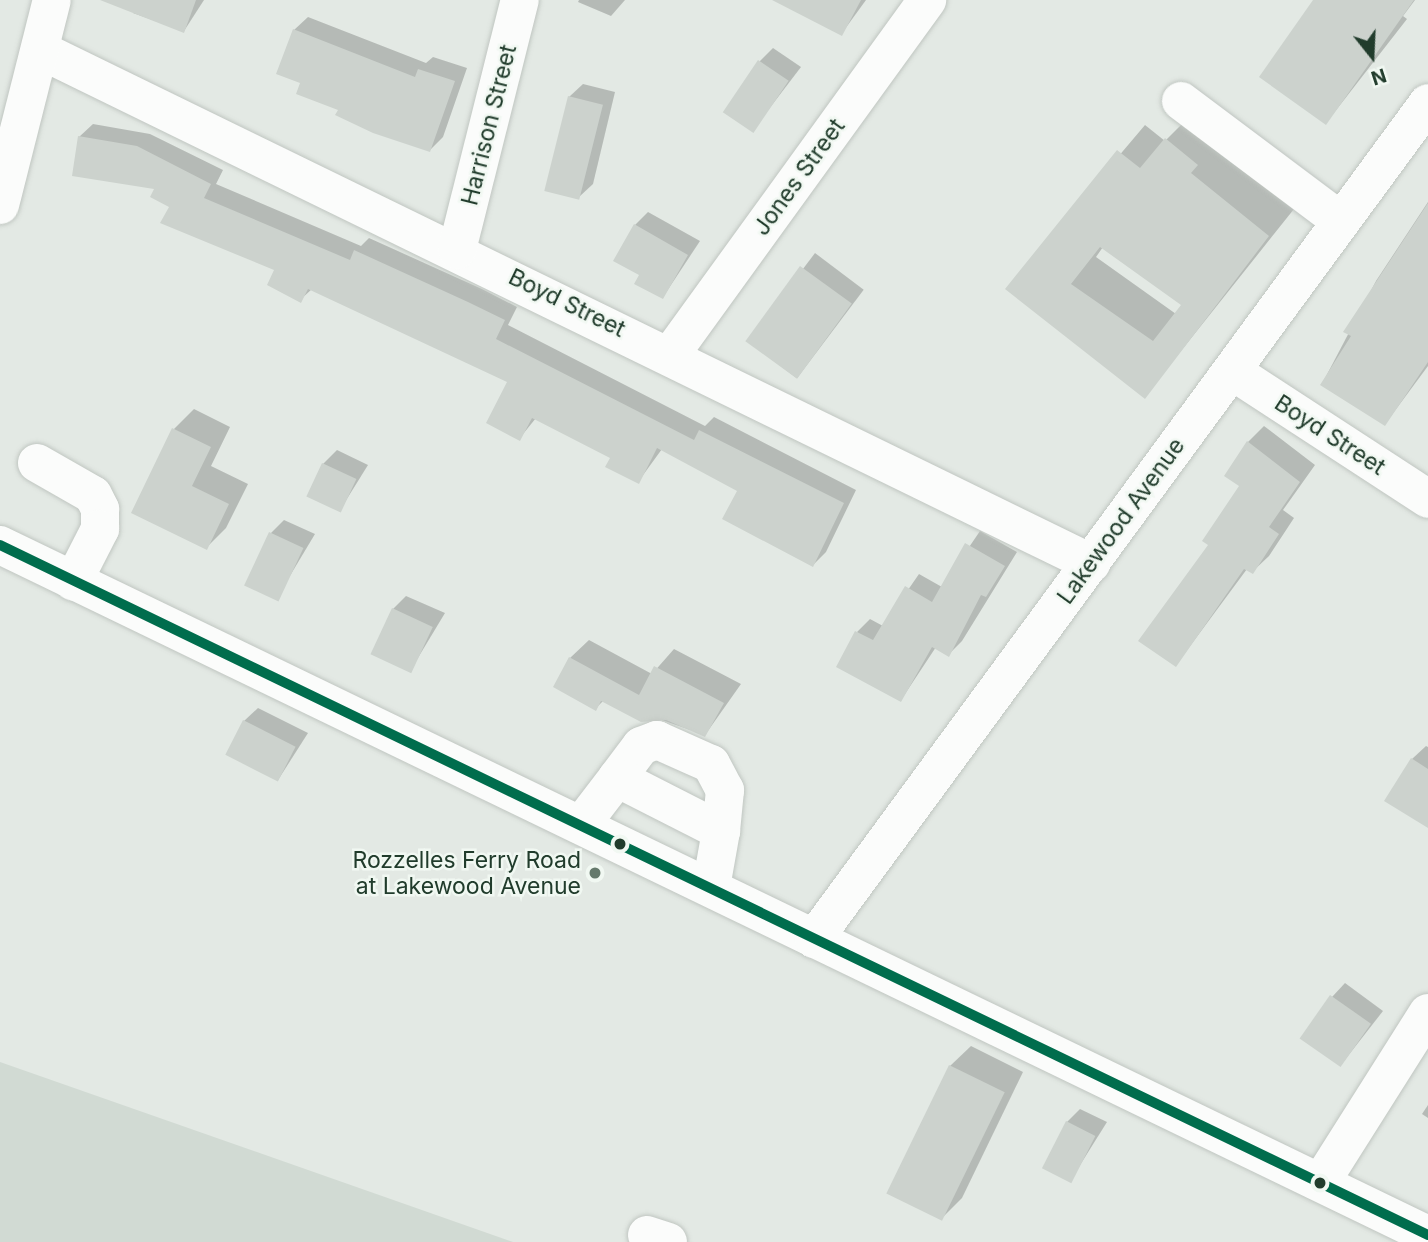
<!DOCTYPE html>
<style>
body{margin:0}
#map{position:relative;width:1428px;height:1242px;overflow:hidden;background:#e3e9e4;font-family:Inter,sans-serif}
div>[style]{position:absolute}
.built>*{inset:0;background:#d1dad3}
.shadow>*{inset:0;background:#0003;transform-origin:0 0}
.building>*{inset:0;background:#ccd2cd;transform-origin:0 0}
.roads{filter:drop-shadow(0 0 2px #c0c6c1) drop-shadow(0 0 2px #c0c6c1)}
.minor>*{height:38px;margin:-19px;padding:0 19px;transform-origin:19px;border-radius:19px;background:#fbfcfb}
.bus-1>*{height:10px;margin:-5px;padding:0 5px;transform-origin:5px;border-radius:5px;background:#006d4d}
.dots>*{width:19px;height:19px;translate:-50% -50%;box-sizing:border-box;border:4px solid #f1f8f2;border-radius:50%}
span{translate:-50% -50%;white-space:nowrap;text-align:center;line-height:1.15;-webkit-text-stroke:5px #f1f8f2;paint-order:stroke}
.street-label{font-size:23px;color:#213c2c}
.poi-label{font-size:23px;color:#213c2c}
.right{translate:-100% -50%;text-align:right}
.north{position:absolute;left:1337px;top:21px;width:70px;height:70px;-webkit-text-stroke:5px #f1f8f2;paint-order:stroke;rotate:162deg;font-size:19px;font-weight:700;line-height:28px;text-align:center;color:#213c2c}
.north::after{content:'';display:block;margin:auto;width:24px;height:32px;background:#213c2c;clip-path:polygon(50% 0,100% 100%,50% 72%,0 100%)}
</style>
<div id="map">
<div class="built">
<i style="clip-path:polygon(0 1062px,513px 1242px,0 1242px)"></i>
</div>
<div class="shadow">
<i style="clip-path:polygon(137px 0,204px 0,184px 31px,133px 13px)"></i>
<i style="clip-path:polygon(625px 0,611px 16px,578px 2px,579px 0)"></i>
<i style="clip-path:polygon(785px 0,866px 0,842px 33px)"></i>
<i style="clip-path:polygon(1316px 0,1415px 0,1403px 16px,1407px 19px,1326px 123px)"></i>
<i style="clip-path:polygon(308px 17px,426px 63px,433px 57px,467px 68px,443px 137px,430px 150px,341px 109px,303px 82px,294px 30px)"></i>
<i style="clip-path:polygon(773px 48px,801px 67px,752px 131px,760px 61px)"></i>
<i style="clip-path:polygon(583px 84px,615px 92px,593px 184px,579px 197px,569px 97px)"></i>
<i style="clip-path:polygon(evenodd,1193px 113px,1294px 209px,1145px 396px,1007px 288px,1145px 125px,1165px 141px,1193px 113px,1103px 247px,1184px 304px,1176px 314px,1096px 257px,1103px 247px)"></i>
<i style="clip-path:polygon(93px 124px,150px 134px,223px 170px,216px 184px,361px 246px,369px 238px,482px 289px,517px 307px,508px 325px,705px 426px,714px 417px,856px 490px,826px 552px,813px 565px,739px 491px,662px 449px,638px 482px,613px 457px,536px 418px,519px 439px,509px 382px,312px 289px,300px 300px,277px 270px,171px 206px,156px 188px,79px 137px)"></i>
<i style="clip-path:polygon(1428px 202px,1428px 366px,1385px 424px,1322px 384px,1376px 281px)"></i>
<i style="clip-path:polygon(648px 212px,700px 241px,663px 297px,641px 275px,635px 225px)"></i>
<i style="left:815px;top:253px;width:61px;height:111px;rotate:37deg"></i>
<i style="clip-path:polygon(194px 409px,230px 427px,211px 466px,248px 484px,226px 528px,206px 548px,174px 429px)"></i>
<i style="clip-path:polygon(1264px 426px,1315px 465px,1283px 510px,1294px 518px,1269px 556px,1252px 572px,1247px 569px,1176px 665px,1211px 545px,1242px 485px,1248px 442px)"></i>
<i style="clip-path:polygon(337px 450px,368px 465px,340px 510px,323px 464px)"></i>
<i style="clip-path:polygon(284px 520px,315px 534px,276px 599px,271px 533px)"></i>
<i style="clip-path:polygon(980px 531px,1017px 552px,962px 641px,949px 654px,936px 647px,901px 700px,857px 632px,870px 619px,883px 626px,919px 574px,942px 587px)"></i>
<i style="clip-path:polygon(406px 596px,445px 613px,410px 671px,393px 609px)"></i>
<i style="clip-path:polygon(589px 640px,652px 674px,674px 649px,741px 684px,705px 735px,604px 700px,595px 709px,570px 658px)"></i>
<i style="clip-path:polygon(258px 708px,308px 733px,278px 780px,244px 721px)"></i>
<i style="clip-path:polygon(1426px 746px,1428px 747px,1428px 826px,1412px 759px)"></i>
<i style="clip-path:polygon(1345px 983px,1383px 1011px,1340px 1066px,1332px 997px)"></i>
<i style="clip-path:polygon(971px 1046px,1023px 1072px,962px 1198px,942px 1218px,950px 1066px)"></i>
<i style="clip-path:polygon(1428px 1105px,1428px 1118px,1422px 1114px)"></i>
<i style="clip-path:polygon(1080px 1109px,1107px 1122px,1070px 1181px,1067px 1122px)"></i>
</div>
<div class="building">
<i style="clip-path:polygon(100px 0,196px 0,184px 33px)"></i>
<i style="clip-path:polygon(772px 0,861px 0,842px 36px)"></i>
<i style="clip-path:polygon(1313px 0,1414px 0,1326px 125px,1259px 77px)"></i>
<i style="clip-path:polygon(293px 29px,415px 77px,418px 69px,455px 81px,430px 152px,373px 133px,335px 115px,338px 110px,296px 94px,300px 83px,276px 74px)"></i>
<i style="left:758px;top:60px;width:37px;height:63px;rotate:34deg"></i>
<i style="left:568px;top:96px;width:36px;height:98px;rotate:14deg"></i>
<i style="clip-path:polygon(78px 136px,137px 146px,211px 184px,204px 198px,350px 260px,354px 250px,468px 302px,505px 320px,496px 339px,694px 440px,699px 430px,844px 503px,813px 567px,722px 519px,737px 491px,657px 448px,639px 484px,605px 467px,610px 458px,532px 418px,520px 441px,486px 423px,507px 382px,308px 289px,301px 303px,267px 285px,274px 270px,160px 223px,169px 207px,150px 197px,154px 189px,72px 176px)"></i>
<i style="clip-path:polygon(evenodd,1165px 138px,1198px 165px,1191px 173px,1269px 236px,1145px 399px,1005px 289px,1117px 150px,1140px 168px,1165px 138px,1100px 247px,1181px 305px,1153px 341px,1071px 284px,1100px 247px)"></i>
<i style="clip-path:polygon(1428px 203px,1428px 362px,1385px 426px,1320px 385px,1351px 336px,1343px 332px)"></i>
<i style="clip-path:polygon(634px 224px,688px 255px,663px 299px,634px 284px,639px 275px,613px 261px)"></i>
<i style="left:800px;top:266px;width:64px;height:93px;rotate:36deg"></i>
<i style="clip-path:polygon(172px 428px,211px 447px,192px 486px,229px 504px,207px 550px,131px 513px)"></i>
<i style="clip-path:polygon(1247px 441px,1300px 482px,1269px 527px,1279px 534px,1253px 574px,1244px 569px,1176px 667px,1138px 641px,1208px 545px,1202px 541px,1239px 486px,1224px 476px)"></i>
<i style="left:322px;top:463px;width:38px;height:37px;rotate:25deg"></i>
<i style="left:269px;top:532px;width:38px;height:59px;rotate:25deg"></i>
<i style="clip-path:polygon(965px 543px,1005px 566px,986px 597px,981px 595px,949px 657px,932px 647px,901px 702px,836px 667px,855px 631px,873px 640px,905px 586px,932px 602px)"></i>
<i style="left:392px;top:608px;width:45px;height:51px;rotate:25deg"></i>
<i style="clip-path:polygon(569px 657px,639px 695px,654px 666px,724px 703px,705px 737px,666px 720px,641px 722px,601px 701px,596px 711px,553px 687px)"></i>
<i style="left:243px;top:720px;width:59px;height:39px;rotate:27deg"></i>
<i style="clip-path:polygon(1411px 758px,1428px 769px,1428px 828px,1384px 801px)"></i>
<i style="left:1330px;top:995px;width:50px;height:53px;rotate:35deg"></i>
<i style="left:949px;top:1065px;width:62px;height:143px;rotate:26deg"></i>
<i style="left:1066px;top:1121px;width:33px;height:53px;rotate:27deg"></i>
</div>
<div class="roads">
<div class="minor">
<i style="left:40px;top:50px;width:1170px;rotate:26.02deg"></i>
<i style="left:1181px;top:101px;width:200px;rotate:36.9deg"></i>
<i style="left:0;top:205px;width:211px;rotate:-75.8deg"></i>
<i style="left:457px;top:250px;width:258px;rotate:-75.9deg"></i>
<i style="left:671px;top:354px;width:437px;rotate:-54.1deg"></i>
<i style="left:1232px;top:371px;width:234px;rotate:33.1deg"></i>
<i style="left:37px;top:463px;width:64px;rotate:29.7deg"></i>
<i style="left:93px;top:495px;width:16px;rotate:63deg"></i>
<i style="left:100px;top:509px;width:20px;rotate:90deg"></i>
<i style="left:100px;top:529px;width:59px;rotate:117deg"></i>
<i style="left:0;top:545px;width:1586px;rotate:25.79deg"></i>
<i style="left:617px;top:778px;width:40px;rotate:-53deg"></i>
<i style="left:641px;top:746px;width:17px;rotate:-21deg"></i>
<i style="left:657px;top:740px;width:59px;rotate:24deg"></i>
<i style="left:711px;top:764px;width:30px;rotate:62deg"></i>
<i style="left:725px;top:790px;width:41px;rotate:95.6deg"></i>
<i style="left:581px;top:825px;width:59px;rotate:-52.5deg"></i>
<i style="left:617px;top:778px;width:117px;rotate:27deg"></i>
<i style="left:721px;top:831px;width:57px;rotate:100.1deg"></i>
<i style="left:814px;top:939px;width:1037px;rotate:-53.7deg"></i>
<i style="left:1321px;top:1182px;width:200px;rotate:-57.7deg"></i>
<i style="left:647px;top:1235px;width:22px;rotate:18deg"></i>
</div>
</div>
<div class="bus-1">
<i style="left:0;top:545px;width:1586px;rotate:25.79deg"></i>
</div>
<div class="dots">
<i style="left:620px;top:844px;background:#213c2c"></i>
<i style="left:595px;top:873px;background:#65796c"></i>
<i style="left:1320px;top:1183px;background:#213c2c"></i>
</div>
<div class="street-label">
<span style="left:489px;top:125px;rotate:-76deg">Harrison Street</span>
<span style="left:799px;top:177px;rotate:-54deg">Jones Street</span>
<span style="left:567px;top:303px;rotate:26deg">Boyd Street</span>
<span style="left:1330px;top:435px;rotate:33deg">Boyd Street</span>
<span style="left:1121px;top:521px;rotate:-54deg">Lakewood Avenue</span>
</div>
<div class="poi-label">
<span class="right" style="left:581px;top:873px">Rozzelles Ferry Road<br>at Lakewood Avenue</span>
</div>
<div class="north">N</div>
</div>
